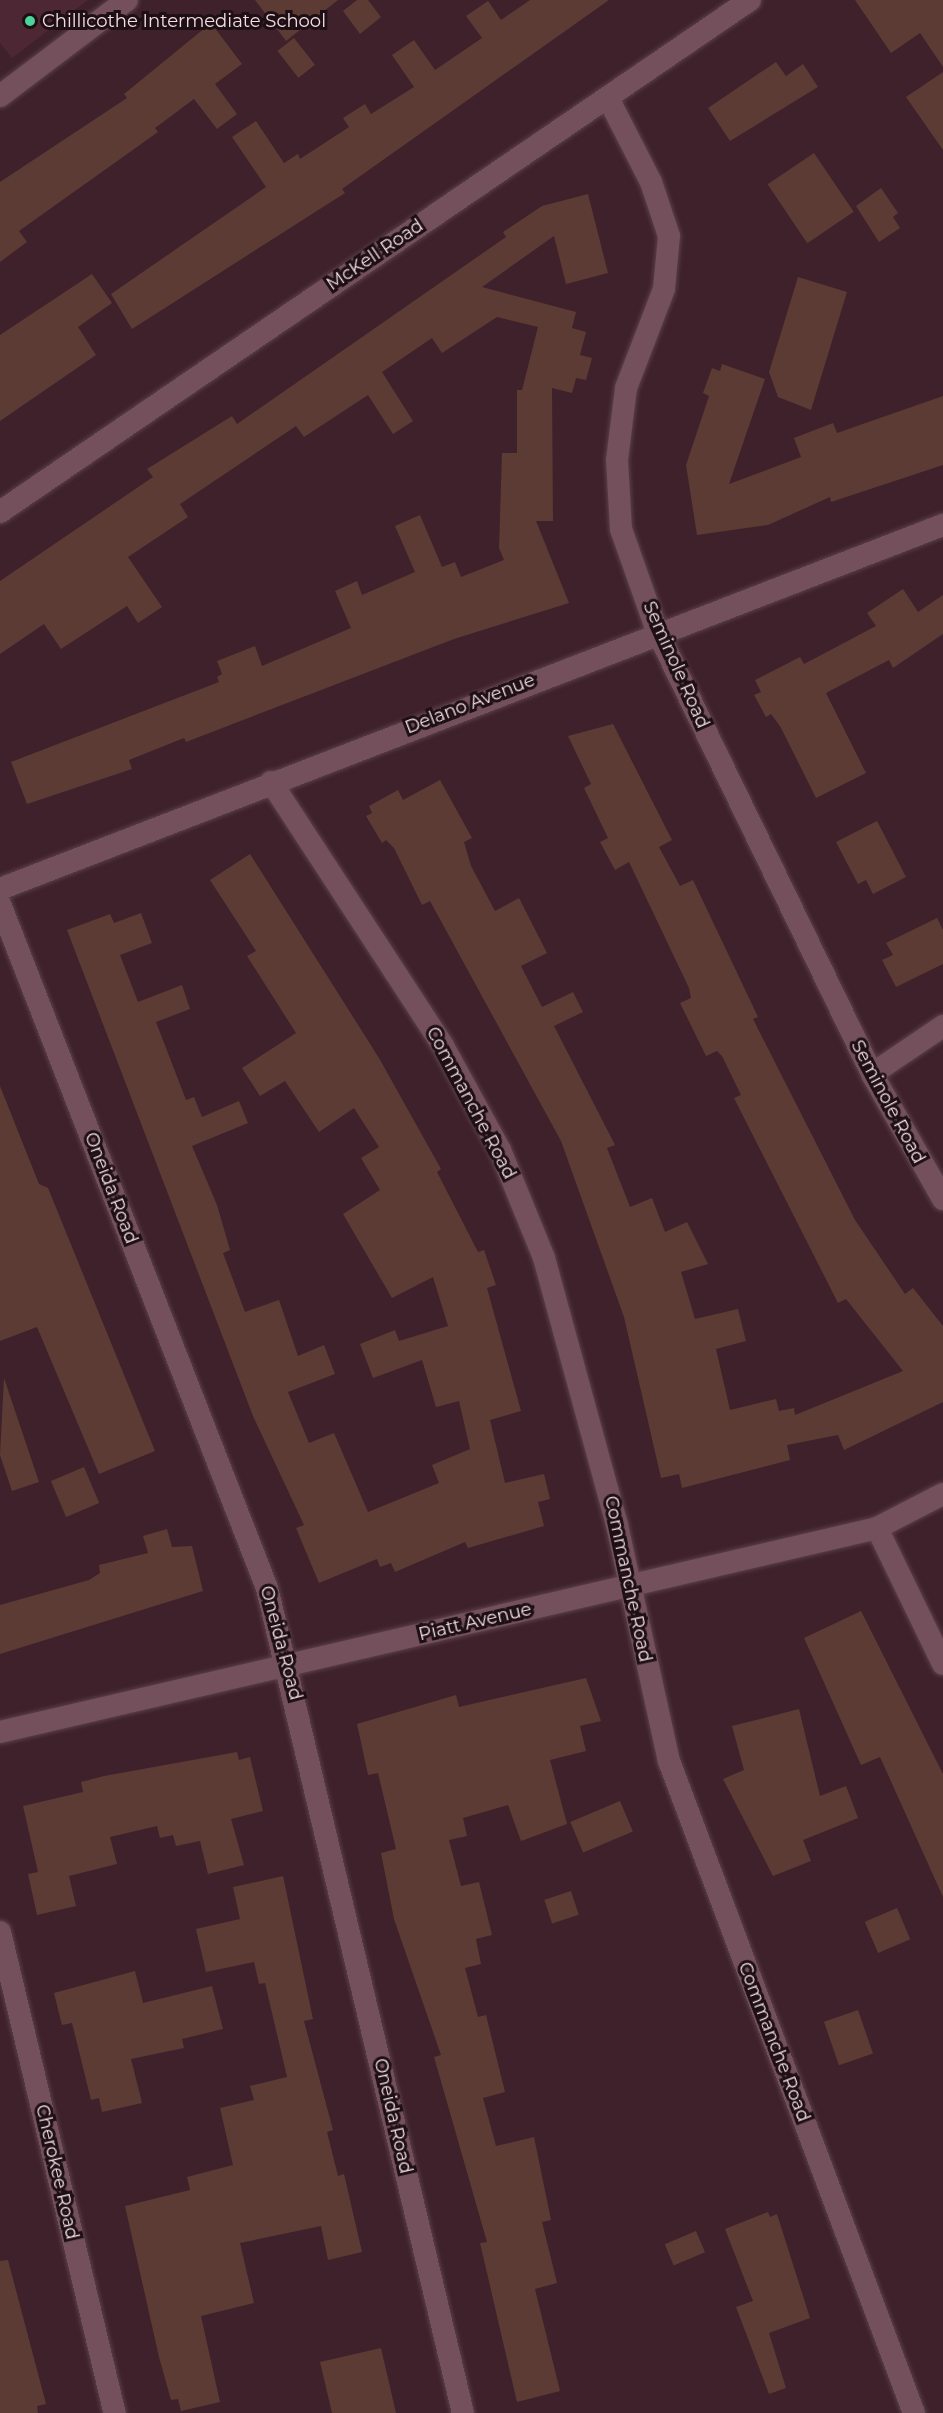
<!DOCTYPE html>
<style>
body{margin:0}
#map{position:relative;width:943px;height:2413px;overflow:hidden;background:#3f212b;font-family:Montserrat,sans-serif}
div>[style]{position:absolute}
.built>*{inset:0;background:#4d2734}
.building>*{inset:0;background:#5c3b34;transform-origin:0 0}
.roads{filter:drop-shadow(0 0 2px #5a4049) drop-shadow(0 0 2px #5a4049)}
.minor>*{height:22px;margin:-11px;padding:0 11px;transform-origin:11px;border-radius:11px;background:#73505b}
.dots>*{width:16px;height:16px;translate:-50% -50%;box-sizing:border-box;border:3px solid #1d0f14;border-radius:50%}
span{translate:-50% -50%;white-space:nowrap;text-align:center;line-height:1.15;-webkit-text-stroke:6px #1d0f14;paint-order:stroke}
.poi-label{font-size:18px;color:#f3dee4}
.left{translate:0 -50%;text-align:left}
.street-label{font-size:18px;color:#f3dee4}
</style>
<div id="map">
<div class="built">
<i style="clip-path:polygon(0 0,88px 0,12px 58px,0 43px)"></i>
</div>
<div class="building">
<i style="clip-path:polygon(255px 0,338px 0,286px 41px)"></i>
<i style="clip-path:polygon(357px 0,368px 0,381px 17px,360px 34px,343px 11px)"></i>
<i style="clip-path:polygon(530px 0,609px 0,342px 189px,345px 193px,132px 329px,111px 294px,266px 187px,232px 137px,256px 121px,284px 163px,298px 154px,300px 159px,349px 127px,343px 118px,365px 104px,371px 114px,414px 87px,392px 55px,414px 40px,435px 70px,482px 38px,466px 16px,488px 1px,501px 20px)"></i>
<i style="clip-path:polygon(855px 0,943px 0,943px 67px,920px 33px,891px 53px)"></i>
<i style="clip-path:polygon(211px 23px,242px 64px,215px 84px,237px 114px,217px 129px,194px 99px,155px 128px,158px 132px,19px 231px,27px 242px,0 262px,0 182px,127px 98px,124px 94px)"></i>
<i style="left:294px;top:38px;width:34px;height:21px;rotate:52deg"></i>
<i style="clip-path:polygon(776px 62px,786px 76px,803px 64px,818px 87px,730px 141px,708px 108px)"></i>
<i style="clip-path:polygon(943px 72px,943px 150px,906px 97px)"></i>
<i style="left:814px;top:153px;width:71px;height:56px;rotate:56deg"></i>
<i style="clip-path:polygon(881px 188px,898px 213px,893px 217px,900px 228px,879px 242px,856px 206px)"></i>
<i style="clip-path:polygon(588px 194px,608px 273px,566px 284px,554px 236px,482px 287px,576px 312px,572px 328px,586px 332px,580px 355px,592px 358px,586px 380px,576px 378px,572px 393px,552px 388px,553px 521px,536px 521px,569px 603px,454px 639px,186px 742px,184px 738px,129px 760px,132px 769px,27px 804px,11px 762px,219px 682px,217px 677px,222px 674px,217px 661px,255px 646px,262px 666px,351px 628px,335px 591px,357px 581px,362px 595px,415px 572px,395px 526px,420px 515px,442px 567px,455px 562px,461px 577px,504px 560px,499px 548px,502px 453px,517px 453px,517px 390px,522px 390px,538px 327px,497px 317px,442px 353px,432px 338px,382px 372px,413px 421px,393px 434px,368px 395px,304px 437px,296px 426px,180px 504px,188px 517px,128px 557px,162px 607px,138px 623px,127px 606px,61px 649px,44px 624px,0 654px,0 581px,153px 477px,147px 469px,232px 416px,237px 424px,506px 237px,503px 232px,542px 206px)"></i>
<i style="clip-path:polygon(92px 274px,112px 303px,78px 327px,96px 355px,0 421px,0 335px)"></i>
<i style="clip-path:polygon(798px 277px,847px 292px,811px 410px,778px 397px,769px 372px)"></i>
<i style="clip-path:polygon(722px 364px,765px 379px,729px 484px,801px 457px,794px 438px,833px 423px,837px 433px,943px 396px,943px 465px,831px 502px,830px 497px,768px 525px,697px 535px,686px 465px,709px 396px,703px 393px,712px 368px,720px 371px)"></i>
<i style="clip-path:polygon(903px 589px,918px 612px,943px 595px,943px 634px,893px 668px,889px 660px,826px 693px,866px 773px,816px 798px,780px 726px,771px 714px,766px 717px,754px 695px,761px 692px,755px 680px,800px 657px,804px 664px,876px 626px,867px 613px)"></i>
<i style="clip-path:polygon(613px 724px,672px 840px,659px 847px,680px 886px,693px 880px,758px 1017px,753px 1019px,855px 1220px,905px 1294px,913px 1288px,943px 1326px,943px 1402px,844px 1450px,838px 1435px,787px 1445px,790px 1460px,682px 1488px,679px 1474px,661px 1478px,624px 1317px,561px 1141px,430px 901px,422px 905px,394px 848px,386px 840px,382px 843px,366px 816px,372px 813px,369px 806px,398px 790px,403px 800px,440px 780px,472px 838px,464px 842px,471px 866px,495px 911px,519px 898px,547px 953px,521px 966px,542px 1007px,573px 992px,583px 1012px,554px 1026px,615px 1145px,607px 1148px,630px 1207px,652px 1198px,665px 1232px,687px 1222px,708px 1264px,681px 1272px,695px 1319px,738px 1309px,746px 1341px,716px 1349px,730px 1410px,776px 1399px,779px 1411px,794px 1408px,795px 1415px,903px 1371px,846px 1299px,838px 1303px,734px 1098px,741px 1095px,722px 1056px,717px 1051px,706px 1056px,680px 1003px,691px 998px,689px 988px,629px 862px,615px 870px,600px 842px,608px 838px,584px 788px,591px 784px,568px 736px)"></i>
<i style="clip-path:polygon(877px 821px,906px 877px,873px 894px,866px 880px,858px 884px,836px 842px)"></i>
<i style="clip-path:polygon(250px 854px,379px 1058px,441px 1169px,437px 1172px,478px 1252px,484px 1250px,496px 1285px,487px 1288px,521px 1411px,490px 1420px,505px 1483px,544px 1474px,550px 1499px,538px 1502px,544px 1526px,468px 1548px,465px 1542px,395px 1572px,391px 1563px,380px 1567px,377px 1559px,319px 1583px,296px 1528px,304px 1525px,253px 1416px,67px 930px,110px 914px,114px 923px,141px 913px,152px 943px,120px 955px,138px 1002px,182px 985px,190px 1009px,156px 1022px,186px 1100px,194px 1097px,202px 1117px,239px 1101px,248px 1123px,192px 1146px,217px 1205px,230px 1250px,223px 1253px,245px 1312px,279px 1300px,298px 1356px,324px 1345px,335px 1374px,288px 1392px,309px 1443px,334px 1433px,368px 1512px,439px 1483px,432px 1465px,470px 1449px,459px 1401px,436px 1407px,422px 1360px,373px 1378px,360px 1344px,395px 1330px,399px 1341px,448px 1326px,433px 1277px,392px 1298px,343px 1214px,380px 1190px,361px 1158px,379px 1147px,354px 1108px,319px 1132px,285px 1081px,260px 1096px,242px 1068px,296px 1033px,247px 956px,256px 951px,210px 880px)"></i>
<i style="clip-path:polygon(937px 918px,943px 930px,943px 964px,896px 987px,882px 960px,893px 955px,886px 943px)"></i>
<i style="clip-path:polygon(0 1086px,39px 1184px,48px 1188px,155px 1451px,99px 1474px,37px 1327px,0 1341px)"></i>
<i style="clip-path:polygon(4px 1378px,39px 1482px,12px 1491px,0 1455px)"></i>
<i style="left:84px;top:1467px;width:39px;height:36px;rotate:67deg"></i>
<i style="clip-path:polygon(167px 1529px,172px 1547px,192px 1546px,203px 1591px,0 1654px,0 1605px,89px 1580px,100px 1573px,99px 1565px,148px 1553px,143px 1536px)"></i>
<i style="clip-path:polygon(861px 1611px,943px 1774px,943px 1897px,880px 1757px,861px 1765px,804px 1638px)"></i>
<i style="clip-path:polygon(586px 1678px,601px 1721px,580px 1726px,586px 1751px,550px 1760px,567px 1824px,521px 1841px,508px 1805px,463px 1818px,467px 1836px,449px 1840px,461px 1886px,479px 1882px,492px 1935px,476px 1939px,481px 1964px,465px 1968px,478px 2017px,486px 2015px,505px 2092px,483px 2098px,496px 2146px,534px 2137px,551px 2220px,542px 2222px,557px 2283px,535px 2289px,560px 2391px,517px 2402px,480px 2243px,487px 2242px,434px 2057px,441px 2055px,394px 1919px,381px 1853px,396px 1849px,378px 1773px,368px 1775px,357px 1724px,456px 1695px,459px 1707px)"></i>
<i style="clip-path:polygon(799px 1709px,820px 1796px,846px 1786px,858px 1818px,803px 1840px,811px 1861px,773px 1876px,723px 1779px,744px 1770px,732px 1726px)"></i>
<i style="clip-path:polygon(237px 1752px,239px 1760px,250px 1757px,263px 1811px,231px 1819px,244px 1865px,208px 1874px,200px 1841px,176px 1846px,173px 1835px,160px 1838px,157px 1826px,110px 1837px,117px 1864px,69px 1876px,76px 1906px,37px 1915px,28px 1874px,38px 1872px,23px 1806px,83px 1792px,81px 1782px,104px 1776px)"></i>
<i style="left:620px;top:1801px;width:33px;height:54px;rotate:67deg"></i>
<i style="clip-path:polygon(283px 1876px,313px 2019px,304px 2021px,333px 2130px,327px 2132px,338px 2176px,344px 2174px,362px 2252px,328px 2260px,321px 2226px,240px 2243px,254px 2303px,201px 2316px,220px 2402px,181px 2411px,178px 2399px,171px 2400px,159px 2357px,125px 2206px,190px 2190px,187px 2177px,233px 2165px,220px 2108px,254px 2100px,250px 2086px,287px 2077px,265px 1983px,259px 1984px,254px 1962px,206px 1972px,196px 1929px,240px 1919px,233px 1887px)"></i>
<i style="left:571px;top:1891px;width:25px;height:28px;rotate:72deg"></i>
<i style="left:897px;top:1908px;width:34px;height:35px;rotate:67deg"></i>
<i style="clip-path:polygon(135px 1971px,143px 2003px,212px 1986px,223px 2029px,182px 2039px,184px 2048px,131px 2059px,142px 2103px,102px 2112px,99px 2098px,91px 2100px,72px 2023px,62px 2025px,54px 1993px)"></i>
<i style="left:858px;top:2010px;width:46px;height:36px;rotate:71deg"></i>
<i style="clip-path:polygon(768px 2212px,770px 2217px,777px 2214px,810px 2318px,769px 2333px,786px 2388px,769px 2394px,736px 2307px,753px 2301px,725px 2229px)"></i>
<i style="left:696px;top:2231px;width:23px;height:34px;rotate:67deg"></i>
<i style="clip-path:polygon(8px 2260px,46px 2404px,37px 2406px,38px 2413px,0 2413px,0 2261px)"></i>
<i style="clip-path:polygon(381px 2348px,396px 2413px,332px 2413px,320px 2362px)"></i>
</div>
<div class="roads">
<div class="minor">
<i style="left:0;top:96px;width:159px;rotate:-37.1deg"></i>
<i style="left:608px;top:98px;width:94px;rotate:62.9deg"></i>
<i style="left:651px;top:182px;width:57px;rotate:71.6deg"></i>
<i style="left:669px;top:236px;width:53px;rotate:95.4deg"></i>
<i style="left:664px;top:289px;width:106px;rotate:111deg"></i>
<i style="left:626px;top:388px;width:73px;rotate:97.1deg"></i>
<i style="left:617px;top:460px;width:69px;rotate:86.7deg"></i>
<i style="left:621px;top:529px;width:108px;rotate:70.6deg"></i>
<i style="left:657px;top:631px;width:492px;rotate:64.1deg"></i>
<i style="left:872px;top:1074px;width:144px;rotate:60.4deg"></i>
<i style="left:0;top:512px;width:908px;rotate:-34.32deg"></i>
<i style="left:271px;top:782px;width:315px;rotate:56.9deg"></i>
<i style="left:443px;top:1046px;width:119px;rotate:61.3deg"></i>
<i style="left:500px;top:1150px;width:117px;rotate:67.8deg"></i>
<i style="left:544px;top:1258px;width:277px;rotate:74.7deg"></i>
<i style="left:617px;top:1525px;width:242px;rotate:77.6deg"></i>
<i style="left:669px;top:1761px;width:697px;rotate:69.41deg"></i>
<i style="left:0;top:889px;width:1011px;rotate:-21.11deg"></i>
<i style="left:0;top:904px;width:734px;rotate:68.68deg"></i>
<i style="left:267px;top:1588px;width:848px;rotate:76.64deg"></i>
<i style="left:872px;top:1074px;width:86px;rotate:-34.1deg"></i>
<i style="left:877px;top:1528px;width:151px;rotate:64.1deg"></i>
<i style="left:0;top:1732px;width:900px;rotate:-13.09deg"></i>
<i style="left:877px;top:1528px;width:74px;rotate:-27.3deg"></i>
<i style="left:0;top:1932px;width:495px;rotate:76.6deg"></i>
</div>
</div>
<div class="dots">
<i style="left:30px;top:21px;background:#4bd49b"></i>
</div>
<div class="poi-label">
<span class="left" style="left:42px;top:21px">Chillicothe Intermediate School</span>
</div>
<div class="street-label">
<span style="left:375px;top:255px;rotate:-34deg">McKell Road</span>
<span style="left:676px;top:665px;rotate:66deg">Seminole Road</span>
<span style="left:470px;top:704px;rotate:-21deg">Delano Avenue</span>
<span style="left:888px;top:1102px;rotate:62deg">Seminole Road</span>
<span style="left:471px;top:1103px;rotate:62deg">Commanche Road</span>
<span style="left:111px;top:1188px;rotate:69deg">Oneida Road</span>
<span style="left:628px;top:1579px;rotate:78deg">Commanche Road</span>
<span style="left:475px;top:1622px;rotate:-13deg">Piatt Avenue</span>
<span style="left:281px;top:1643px;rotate:75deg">Oneida Road</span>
<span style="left:774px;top:2042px;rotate:69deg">Commanche Road</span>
<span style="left:393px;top:2116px;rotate:77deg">Oneida Road</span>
<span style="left:57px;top:2172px;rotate:77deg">Cherokee Road</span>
</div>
</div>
